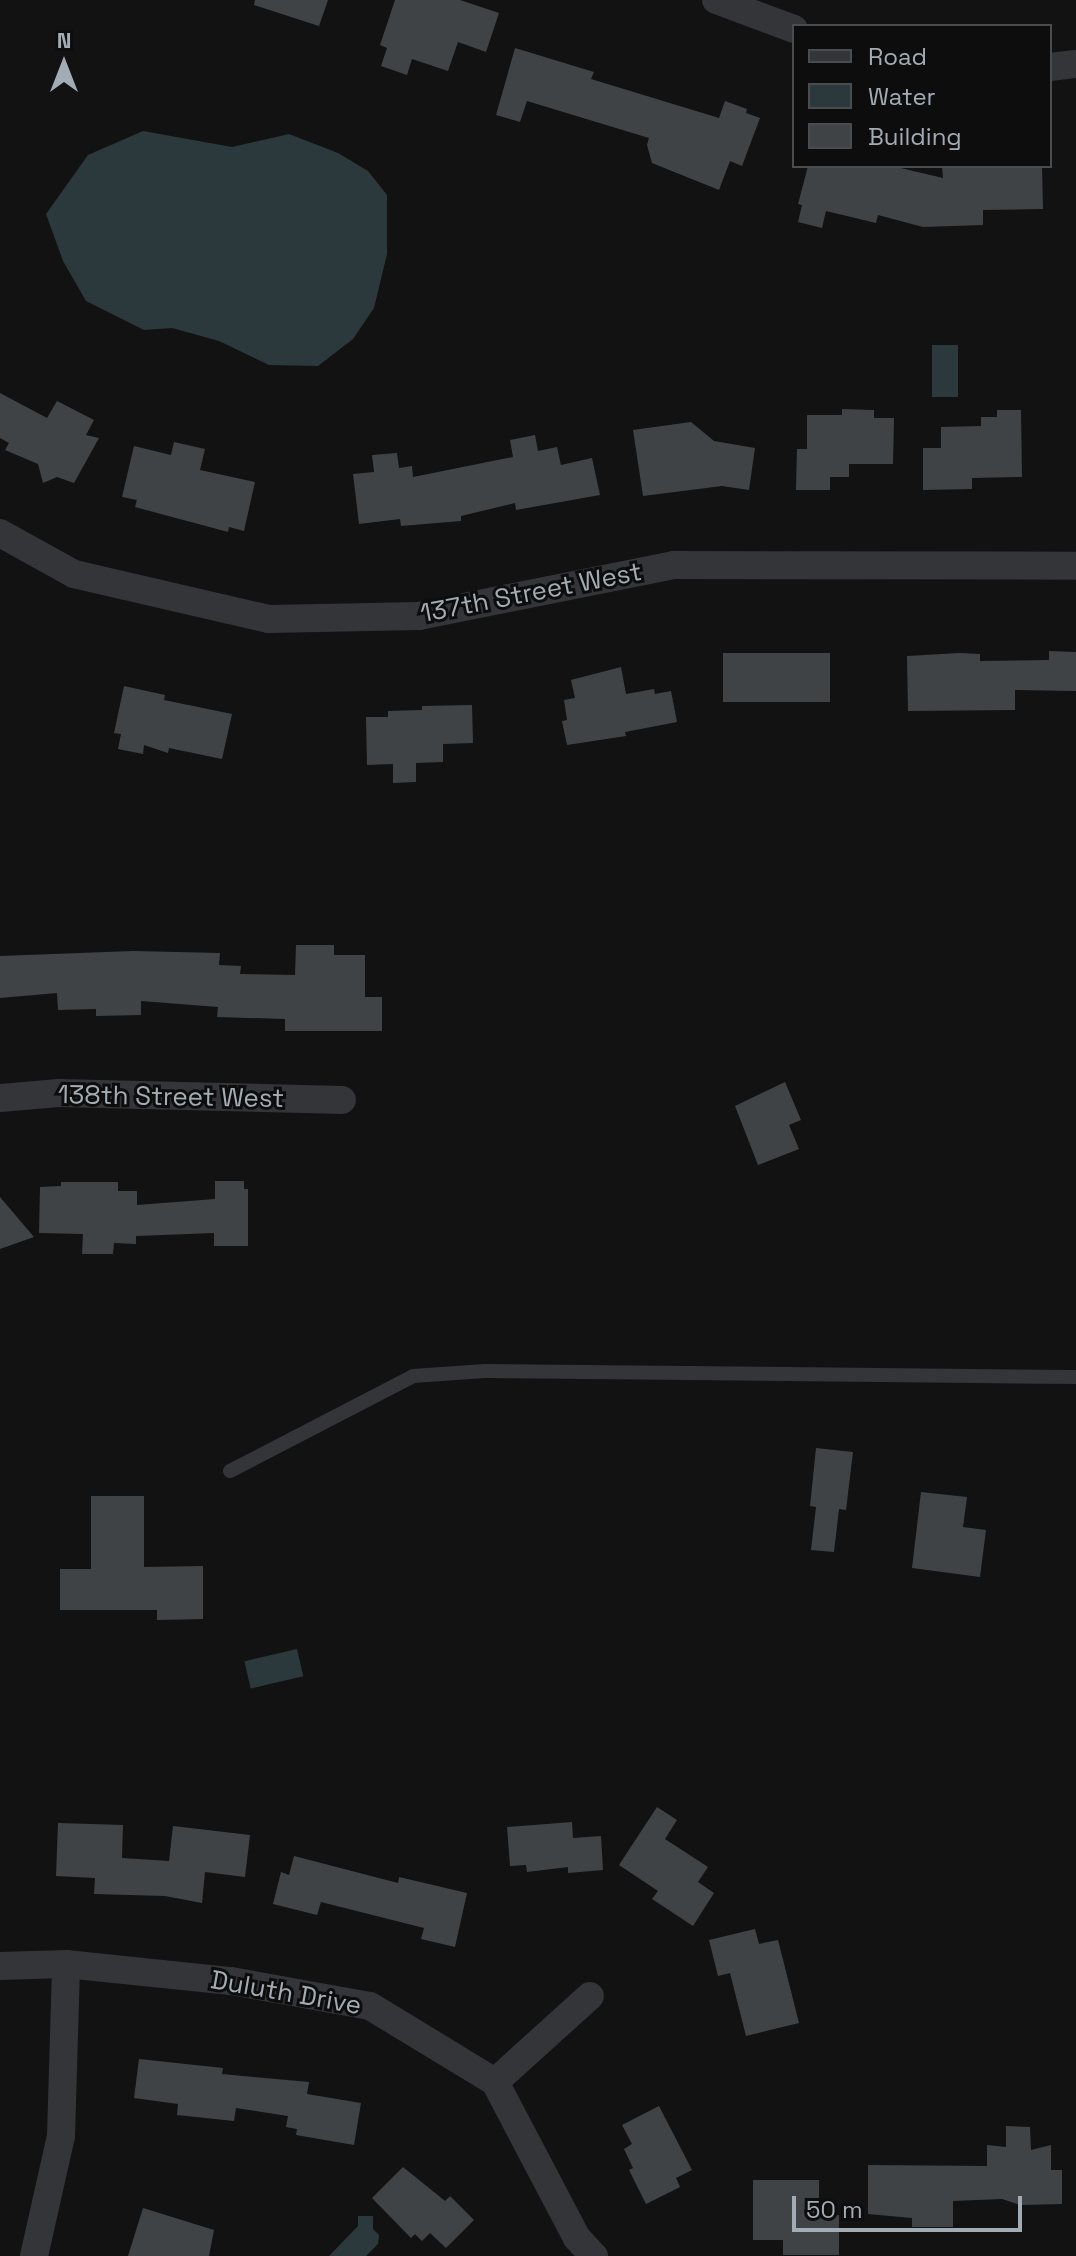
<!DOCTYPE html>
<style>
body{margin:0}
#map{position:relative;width:1076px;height:2256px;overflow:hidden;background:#121213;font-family:"Space Grotesk",sans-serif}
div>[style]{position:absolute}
.water>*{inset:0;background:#2b383c;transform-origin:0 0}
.building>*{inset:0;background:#404346;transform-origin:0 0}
.lane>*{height:14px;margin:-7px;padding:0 7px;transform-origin:7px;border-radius:7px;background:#333538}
.street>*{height:28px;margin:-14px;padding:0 14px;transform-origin:14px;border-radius:14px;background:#333538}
span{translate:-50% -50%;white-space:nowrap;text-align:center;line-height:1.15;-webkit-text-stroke:6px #0d0d0e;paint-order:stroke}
.street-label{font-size:26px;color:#a3acb4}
.legend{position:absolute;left:792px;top:24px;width:260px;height:144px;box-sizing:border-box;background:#0d0d0e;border:2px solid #494d50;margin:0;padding:10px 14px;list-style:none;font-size:24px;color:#a3acb4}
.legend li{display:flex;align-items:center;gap:16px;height:40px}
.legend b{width:40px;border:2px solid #494d50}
.north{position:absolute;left:24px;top:24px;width:80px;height:80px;-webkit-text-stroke:6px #0d0d0e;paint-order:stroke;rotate:0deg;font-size:22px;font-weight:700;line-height:32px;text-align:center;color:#a3acb4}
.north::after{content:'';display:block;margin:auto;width:28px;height:36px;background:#a3acb4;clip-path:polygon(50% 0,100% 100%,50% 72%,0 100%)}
.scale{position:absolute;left:792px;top:2196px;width:230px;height:36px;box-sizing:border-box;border:4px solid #a3acb4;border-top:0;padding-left:10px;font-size:24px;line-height:28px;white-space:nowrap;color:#a3acb4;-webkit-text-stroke:6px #0d0d0e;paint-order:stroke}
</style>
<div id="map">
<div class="water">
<i style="clip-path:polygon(143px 131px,232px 147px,289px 134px,338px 153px,368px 171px,387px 195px,387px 254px,374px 308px,353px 339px,318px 366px,269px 365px,219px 341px,172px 328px,144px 330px,86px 301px,63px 261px,46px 214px,88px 155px)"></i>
<i style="left:932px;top:345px;width:26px;height:52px"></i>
<i style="left:297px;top:1649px;width:28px;height:54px;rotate:77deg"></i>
<i style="clip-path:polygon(358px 2216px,373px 2216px,373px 2229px,379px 2235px,378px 2244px,366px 2256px,329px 2256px,358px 2226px)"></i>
</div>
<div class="building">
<i style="clip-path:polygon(255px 0,328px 0,319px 26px,254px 5px)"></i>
<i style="clip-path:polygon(395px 0,460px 0,499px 13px,486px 52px,458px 42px,448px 71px,412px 59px,407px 75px,381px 66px,387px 48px,380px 45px)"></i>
<i style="clip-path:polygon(515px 48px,594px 72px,591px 79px,719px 118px,725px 101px,747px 109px,746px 113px,760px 118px,742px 166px,730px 161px,719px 190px,652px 163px,647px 145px,649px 138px,527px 101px,520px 122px,496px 115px)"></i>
<i style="clip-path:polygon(808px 166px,892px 166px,943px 178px,942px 166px,1042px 166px,1043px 209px,983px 210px,983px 225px,923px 227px,878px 215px,876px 223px,826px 211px,822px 228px,798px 222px,802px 205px,798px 204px)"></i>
<i style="clip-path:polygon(0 393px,47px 418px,57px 401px,94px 420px,86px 435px,99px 438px,74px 483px,57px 477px,43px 483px,38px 464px,5px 450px,9px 443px,0 438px)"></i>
<i style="clip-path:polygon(842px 409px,874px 410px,874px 418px,894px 418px,893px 464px,849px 464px,849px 477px,830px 477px,830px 490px,796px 490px,797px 449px,807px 449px,807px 415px,842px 415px)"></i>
<i style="clip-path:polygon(997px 410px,1021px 410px,1022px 477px,972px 478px,972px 489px,923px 490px,923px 448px,941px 448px,941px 427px,981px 426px,981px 417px,997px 417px)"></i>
<i style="clip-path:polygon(691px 422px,714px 441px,755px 448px,749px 490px,722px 486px,643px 496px,633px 430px)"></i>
<i style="clip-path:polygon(535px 435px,538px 451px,557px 447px,561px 465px,592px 458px,600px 495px,516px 510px,515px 503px,461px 516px,461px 521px,401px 526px,400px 519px,359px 524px,353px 474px,374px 472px,372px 455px,397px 453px,399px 468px,412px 466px,413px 477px,513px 457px,510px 440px)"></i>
<i style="clip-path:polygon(174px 442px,205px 449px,200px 470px,255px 482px,244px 531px,229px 527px,228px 532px,135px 507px,137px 500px,122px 497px,134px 446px,171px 455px)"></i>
<i style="clip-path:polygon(1049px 651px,1076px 652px,1076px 691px,1015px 690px,1015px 710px,908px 711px,907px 656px,960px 653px,980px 654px,980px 661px,1049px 660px)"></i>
<i style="left:830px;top:653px;width:49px;height:107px;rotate:90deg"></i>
<i style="clip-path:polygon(621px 667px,626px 694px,654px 689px,655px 694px,671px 691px,677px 722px,625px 732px,626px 736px,567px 745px,562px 721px,567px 720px,564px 700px,575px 698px,571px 680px)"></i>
<i style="clip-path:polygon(124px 686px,165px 695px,164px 700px,232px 714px,222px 759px,169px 748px,168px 753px,144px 745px,143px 754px,118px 749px,121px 734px,114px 733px)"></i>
<i style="clip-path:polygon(472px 705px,473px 743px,443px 744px,443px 762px,416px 763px,416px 782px,393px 783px,393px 764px,367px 765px,366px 717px,388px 717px,388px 711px,422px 710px,422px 706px)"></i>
<i style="clip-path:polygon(296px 945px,334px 945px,334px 955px,365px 955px,365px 997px,382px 997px,382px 1031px,285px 1031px,285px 1019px,217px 1017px,218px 1007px,141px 1001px,141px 1015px,96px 1016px,96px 1009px,58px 1010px,57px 993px,0 998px,0 956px,133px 951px,220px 953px,219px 965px,241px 966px,240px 974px,295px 975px)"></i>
<i style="clip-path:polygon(785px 1082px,801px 1120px,789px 1125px,799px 1149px,758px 1165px,735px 1106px)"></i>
<i style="clip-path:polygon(215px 1181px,244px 1181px,244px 1189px,248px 1189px,248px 1246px,214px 1246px,214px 1233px,136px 1236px,136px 1244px,114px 1243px,113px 1254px,82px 1254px,83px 1234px,39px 1233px,40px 1187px,61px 1186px,61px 1182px,118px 1182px,118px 1191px,137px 1191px,137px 1205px,215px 1199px)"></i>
<i style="clip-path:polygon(0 1197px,34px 1237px,0 1249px)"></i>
<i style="clip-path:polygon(816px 1448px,853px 1452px,846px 1510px,839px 1509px,834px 1552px,811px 1550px,816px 1507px,810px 1506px)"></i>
<i style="clip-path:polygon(921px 1492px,967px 1497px,963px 1527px,986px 1530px,980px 1577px,912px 1568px)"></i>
<i style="clip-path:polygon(91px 1496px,144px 1496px,144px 1567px,203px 1566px,203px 1619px,157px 1620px,157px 1610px,60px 1610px,60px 1569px,91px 1569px)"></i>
<i style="clip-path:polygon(657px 1807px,677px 1820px,665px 1839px,708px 1867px,698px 1882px,714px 1893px,693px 1926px,652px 1899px,658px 1891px,619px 1865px)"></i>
<i style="clip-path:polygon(572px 1822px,573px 1838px,601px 1836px,603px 1870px,568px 1873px,568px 1867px,527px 1872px,526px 1865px,510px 1866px,507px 1827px)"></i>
<i style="clip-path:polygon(58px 1823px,123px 1825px,122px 1858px,169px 1861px,173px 1826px,250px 1835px,245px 1877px,205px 1872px,202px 1903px,165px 1896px,94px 1894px,95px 1878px,56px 1876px)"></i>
<i style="clip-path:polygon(294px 1856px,398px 1883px,399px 1877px,467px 1893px,455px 1947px,421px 1939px,424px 1928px,321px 1902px,317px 1915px,273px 1904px,281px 1872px,289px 1875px)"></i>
<i style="clip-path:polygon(755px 1929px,759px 1944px,778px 1940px,799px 2023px,746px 2036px,730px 1973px,718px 1976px,709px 1940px)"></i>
<i style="clip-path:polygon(139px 2059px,223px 2068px,222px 2074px,309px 2082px,307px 2094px,361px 2103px,354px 2145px,296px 2135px,297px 2129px,286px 2127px,288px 2116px,236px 2108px,234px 2121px,177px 2115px,178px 2104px,134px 2098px)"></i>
<i style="clip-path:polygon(659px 2106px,692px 2170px,676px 2178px,680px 2187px,646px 2204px,629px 2170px,633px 2168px,624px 2149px,632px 2144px,622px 2125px)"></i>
<i style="clip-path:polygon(1006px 2126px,1030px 2127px,1031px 2150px,1051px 2145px,1051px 2170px,1062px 2170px,1062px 2204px,1020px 2205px,1002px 2199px,953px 2201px,953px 2227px,912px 2227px,912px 2218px,868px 2214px,868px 2165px,987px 2166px,987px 2145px,1006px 2147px)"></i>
<i style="clip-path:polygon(403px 2167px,445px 2201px,450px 2196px,474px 2220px,446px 2248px,430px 2233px,422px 2241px,415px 2234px,411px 2238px,372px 2198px)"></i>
<i style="clip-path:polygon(753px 2180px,819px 2180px,819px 2215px,839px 2215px,839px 2255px,783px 2255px,783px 2240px,753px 2240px)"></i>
<i style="clip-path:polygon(143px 2208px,214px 2230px,209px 2256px,128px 2256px)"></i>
</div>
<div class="lane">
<i style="left:230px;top:1471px;width:206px;rotate:-27.4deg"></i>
<i style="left:413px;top:1376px;width:72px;rotate:-4deg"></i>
<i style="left:485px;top:1371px;width:591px;rotate:0.58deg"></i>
</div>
<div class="street">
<i style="left:716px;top:0;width:83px;rotate:20.4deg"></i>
<i style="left:1050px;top:67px;width:26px;rotate:-7deg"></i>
<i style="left:0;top:533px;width:85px;rotate:29deg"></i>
<i style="left:74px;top:574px;width:200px;rotate:13deg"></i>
<i style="left:269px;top:619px;width:150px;rotate:-1.1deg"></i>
<i style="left:419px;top:616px;width:260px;rotate:-11.3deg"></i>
<i style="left:674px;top:565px;width:402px;rotate:0.1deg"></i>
<i style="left:0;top:1098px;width:59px;rotate:-4.8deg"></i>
<i style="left:59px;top:1093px;width:283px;rotate:1.4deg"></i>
<i style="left:0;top:1966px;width:66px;rotate:-1.7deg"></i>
<i style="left:66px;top:1964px;width:166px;rotate:5.9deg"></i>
<i style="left:231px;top:1981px;width:141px;rotate:10.2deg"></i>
<i style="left:370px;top:2006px;width:146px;rotate:31.3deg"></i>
<i style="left:495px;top:2082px;width:176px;rotate:62.3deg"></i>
<i style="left:577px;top:2238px;width:25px;rotate:47deg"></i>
<i style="left:495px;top:2082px;width:128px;rotate:-42.2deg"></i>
<i style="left:34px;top:2256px;width:123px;rotate:-77.3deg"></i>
<i style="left:61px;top:2136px;width:172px;rotate:-88.3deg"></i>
</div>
<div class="street-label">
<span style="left:531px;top:593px;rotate:-11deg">137th Street West</span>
<span style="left:171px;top:1097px;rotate:1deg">138th Street West</span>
<span style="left:286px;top:1993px;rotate:10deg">Duluth Drive</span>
</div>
<ul class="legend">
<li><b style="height:10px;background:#333538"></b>Road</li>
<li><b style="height:22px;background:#2b383c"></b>Water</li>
<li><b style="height:22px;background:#404346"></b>Building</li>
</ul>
<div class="north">N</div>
<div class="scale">50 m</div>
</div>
